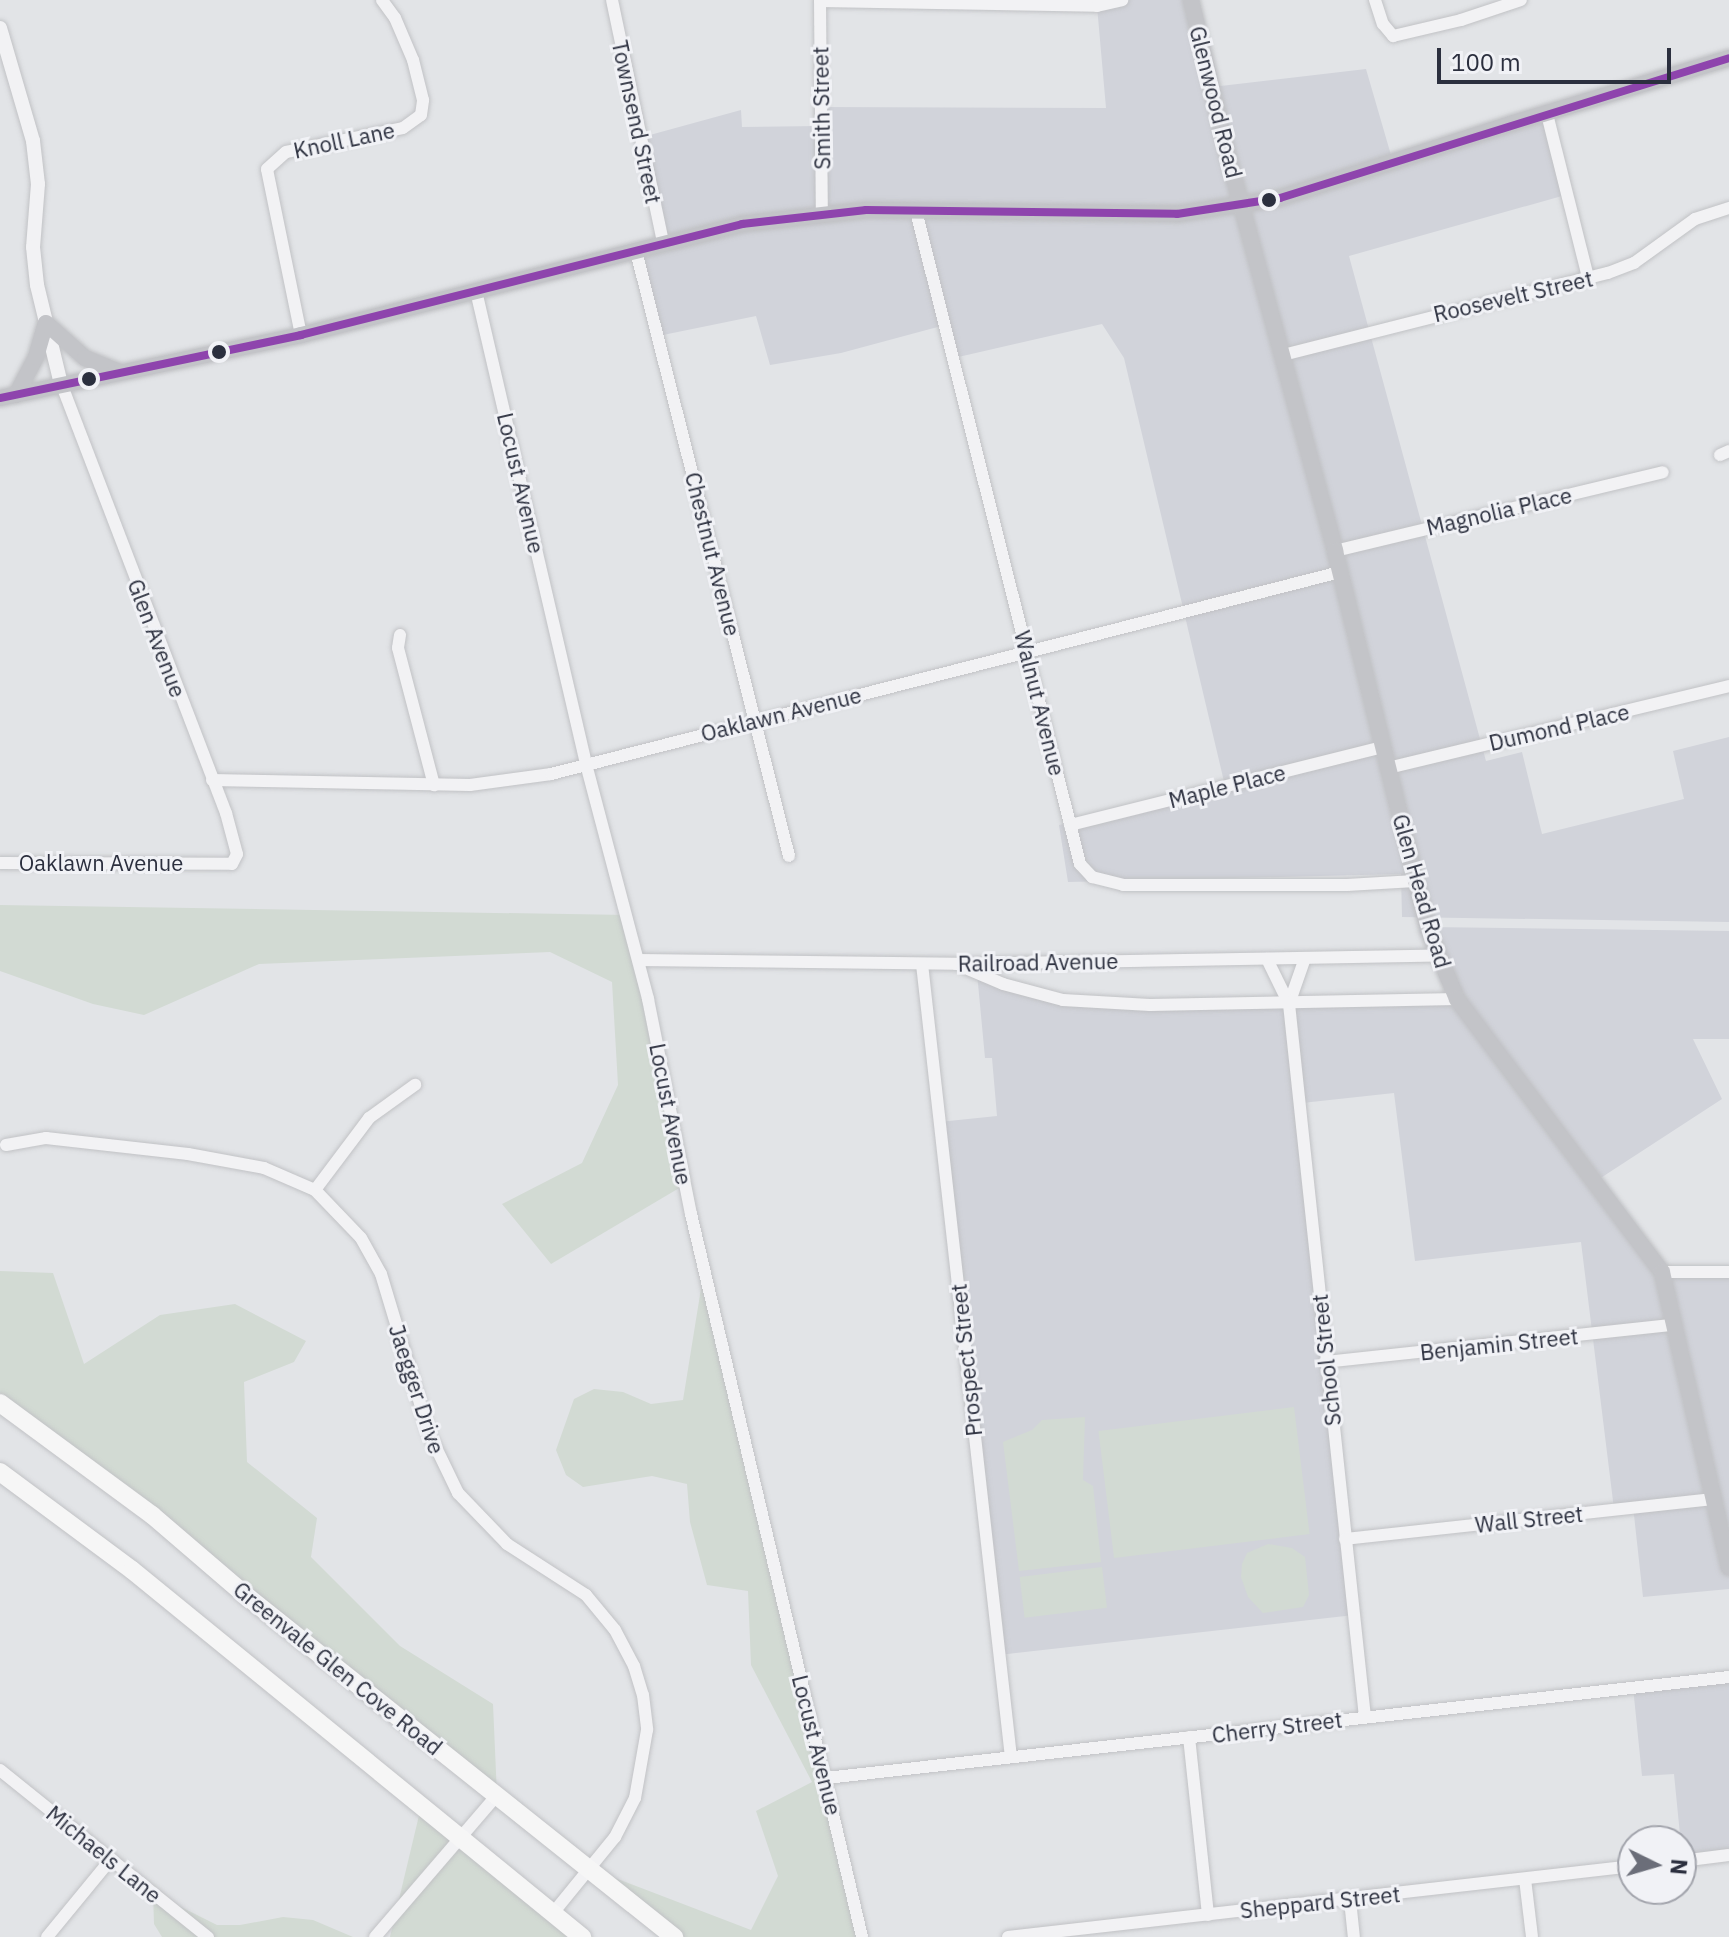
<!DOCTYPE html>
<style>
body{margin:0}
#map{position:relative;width:1729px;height:1937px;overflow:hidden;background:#e2e4e7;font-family:"IBM Plex Sans",sans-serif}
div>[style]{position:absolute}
.built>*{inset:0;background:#d1d3da}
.green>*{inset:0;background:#d2dad3;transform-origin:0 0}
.roads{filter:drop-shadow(0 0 2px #c1c2c5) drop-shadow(0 0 2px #c1c2c5)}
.minor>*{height:12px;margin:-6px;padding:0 6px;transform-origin:6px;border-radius:6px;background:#f2f2f4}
.tertiary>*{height:14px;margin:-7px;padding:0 7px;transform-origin:7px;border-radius:7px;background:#f2f2f4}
.secondary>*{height:16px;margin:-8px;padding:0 8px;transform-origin:8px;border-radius:8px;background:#c3c4c8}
.primary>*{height:18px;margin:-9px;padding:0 9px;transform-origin:9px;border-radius:9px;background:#f6f6f6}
.bus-1>*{height:8px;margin:-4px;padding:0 4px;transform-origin:4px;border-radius:4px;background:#8e44ad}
.dots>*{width:22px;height:22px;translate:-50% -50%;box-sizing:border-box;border:4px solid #f1f2f6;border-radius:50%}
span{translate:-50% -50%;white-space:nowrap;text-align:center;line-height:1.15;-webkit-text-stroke:6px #f1f2f6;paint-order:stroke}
.street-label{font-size:22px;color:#2b2f3e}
.north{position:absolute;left:1617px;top:1825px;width:80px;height:80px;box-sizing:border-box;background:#f1f2f6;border:2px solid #a2a4ac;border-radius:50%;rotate:95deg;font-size:22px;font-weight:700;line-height:32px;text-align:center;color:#2b2f3e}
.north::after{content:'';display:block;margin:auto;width:28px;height:36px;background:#6b6e79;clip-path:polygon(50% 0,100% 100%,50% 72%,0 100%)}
.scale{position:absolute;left:1437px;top:48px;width:234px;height:36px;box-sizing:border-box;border:4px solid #2b2f3e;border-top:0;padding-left:10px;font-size:24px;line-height:28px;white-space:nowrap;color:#2b2f3e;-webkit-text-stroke:6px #f1f2f6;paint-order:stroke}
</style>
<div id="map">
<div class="built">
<i style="clip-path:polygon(1122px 0,1190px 0,1212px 87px,1366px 69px,1393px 162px,1547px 112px,1569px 194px,1349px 256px,1486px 761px,1522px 752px,1542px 834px,1684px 799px,1673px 751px,1729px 737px,1729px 922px,1402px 917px,1401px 874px,1068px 882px,1059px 825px,1226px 790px,1124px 358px,1102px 324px,954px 358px,945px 325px,841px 353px,770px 365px,756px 316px,658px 336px,634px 249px,665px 241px,639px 138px,741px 110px,742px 127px,819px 126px,820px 107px,1106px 108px,1097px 6px)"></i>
<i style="clip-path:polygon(1427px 927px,1729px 931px,1729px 1039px,1693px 1039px,1722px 1099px,1596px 1181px,1662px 1272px,1729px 1273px,1729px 1589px,1643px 1597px,1633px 1506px,1614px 1509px,1581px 1242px,1415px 1261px,1394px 1093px,1302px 1103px,1354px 1615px,999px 1655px,939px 1122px,997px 1116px,992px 1058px,985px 1058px,977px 973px,1063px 1000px,1457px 999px)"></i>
<i style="clip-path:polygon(1729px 1679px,1729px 1858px,1683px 1865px,1674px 1774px,1642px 1776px,1633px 1687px)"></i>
</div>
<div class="green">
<i style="clip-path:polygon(0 905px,627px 915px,686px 1184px,551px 1264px,502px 1204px,582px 1163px,618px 1085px,612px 982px,550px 952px,259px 964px,144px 1015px,93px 1004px,0 971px)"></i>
<i style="clip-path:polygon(704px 1270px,862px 1937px,674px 1937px,589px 1868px,751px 1930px,778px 1876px,756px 1811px,812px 1782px,751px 1665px,748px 1591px,707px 1585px,690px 1522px,687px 1484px,652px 1476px,583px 1487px,566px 1475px,556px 1450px,574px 1399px,594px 1389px,623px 1392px,651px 1404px,683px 1400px)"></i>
<i style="clip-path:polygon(0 1271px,53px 1273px,84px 1364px,160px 1315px,235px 1304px,306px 1341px,294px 1362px,244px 1382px,247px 1462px,317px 1518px,311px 1557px,400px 1646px,493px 1704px,497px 1795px,0 1403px)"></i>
<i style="left:1294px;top:1407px;width:128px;height:197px;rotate:83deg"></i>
<i style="clip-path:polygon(1085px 1417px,1083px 1480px,1093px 1486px,1101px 1562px,1019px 1571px,1003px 1442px,1032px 1430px,1042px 1420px)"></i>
<i style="clip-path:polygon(1268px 1544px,1292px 1548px,1305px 1557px,1309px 1595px,1303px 1607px,1263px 1613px,1248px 1597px,1241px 1577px,1242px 1564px,1247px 1553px)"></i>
<i style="left:1102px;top:1567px;width:41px;height:83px;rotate:83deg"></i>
<i style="clip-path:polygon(421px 1807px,582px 1937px,390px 1937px)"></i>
<i style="clip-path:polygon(153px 1893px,217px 1925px,240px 1925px,283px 1917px,313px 1920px,353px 1937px,162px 1937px,154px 1924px)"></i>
</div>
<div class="roads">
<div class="minor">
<i style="left:612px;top:0;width:248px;rotate:78.1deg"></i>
<i style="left:820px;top:0;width:215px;rotate:89.5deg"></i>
<i style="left:1375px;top:0;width:25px;rotate:72deg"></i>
<i style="left:1383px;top:24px;width:16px;rotate:50deg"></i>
<i style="left:1393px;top:36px;width:70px;rotate:-13.2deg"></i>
<i style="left:1461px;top:20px;width:63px;rotate:-18.4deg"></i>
<i style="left:820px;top:1px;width:277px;rotate:1deg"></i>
<i style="left:1097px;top:6px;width:26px;rotate:-13deg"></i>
<i style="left:1547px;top:114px;width:168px;rotate:75.9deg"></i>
<i style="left:916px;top:211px;width:673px;rotate:75.9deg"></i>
<i style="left:1080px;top:864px;width:18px;rotate:47deg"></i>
<i style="left:1092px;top:877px;width:32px;rotate:14deg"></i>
<i style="left:1123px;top:885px;width:224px"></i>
<i style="left:1347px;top:885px;width:68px;rotate:-3.4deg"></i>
<i style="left:636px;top:251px;width:624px;rotate:75.81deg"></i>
<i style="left:476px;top:291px;width:486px;rotate:76.9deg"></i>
<i style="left:586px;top:764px;width:243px;rotate:75.2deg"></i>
<i style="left:648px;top:999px;width:219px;rotate:78.7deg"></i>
<i style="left:691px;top:1214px;width:743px;rotate:76.69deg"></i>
<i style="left:301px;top:335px;width:169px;rotate:-101.6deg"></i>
<i style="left:267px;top:169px;width:25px;rotate:-42deg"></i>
<i style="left:286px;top:152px;width:119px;rotate:-11.6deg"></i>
<i style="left:403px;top:128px;width:22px;rotate:-36deg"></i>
<i style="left:421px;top:115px;width:15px;rotate:-82deg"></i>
<i style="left:423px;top:100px;width:41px;rotate:-104deg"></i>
<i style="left:413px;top:60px;width:46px;rotate:-113.2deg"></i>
<i style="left:395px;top:18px;width:22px;rotate:-126deg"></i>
<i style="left:1283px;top:355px;width:335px;rotate:-14.2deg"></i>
<i style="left:1608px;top:273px;width:28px;rotate:-21deg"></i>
<i style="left:1634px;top:263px;width:75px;rotate:-35.8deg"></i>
<i style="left:1695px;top:219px;width:36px;rotate:-18deg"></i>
<i style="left:1720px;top:455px;width:10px;rotate:-24deg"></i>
<i style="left:1335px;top:551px;width:337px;rotate:-13.5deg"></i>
<i style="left:400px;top:635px;width:13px;rotate:99deg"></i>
<i style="left:398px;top:648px;width:142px;rotate:75.3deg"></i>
<i style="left:1388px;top:768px;width:351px;rotate:-13.5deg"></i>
<i style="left:212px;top:780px;width:258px;rotate:1.1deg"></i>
<i style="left:470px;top:785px;width:82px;rotate:-7.7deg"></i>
<i style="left:551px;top:774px;width:814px;rotate:-14.36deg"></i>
<i style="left:1070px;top:825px;width:323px;rotate:-14deg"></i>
<i style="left:0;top:863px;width:232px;rotate:0.2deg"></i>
<i style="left:232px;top:864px;width:11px;rotate:-63deg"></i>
<i style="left:237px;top:854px;width:42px;rotate:-105deg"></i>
<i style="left:226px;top:813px;width:460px;rotate:-111deg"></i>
<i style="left:1305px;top:958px;width:49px;rotate:109.2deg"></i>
<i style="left:1289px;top:1004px;width:717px;rotate:83.92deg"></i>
<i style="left:1267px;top:959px;width:50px;rotate:63.9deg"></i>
<i style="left:639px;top:960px;width:317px;rotate:0.7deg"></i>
<i style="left:956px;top:964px;width:482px;rotate:-1deg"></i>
<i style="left:922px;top:964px;width:798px;rotate:83.6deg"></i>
<i style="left:963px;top:967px;width:43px;rotate:23deg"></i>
<i style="left:1003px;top:984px;width:62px;rotate:14.9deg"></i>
<i style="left:1063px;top:1000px;width:87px;rotate:3.3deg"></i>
<i style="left:1150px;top:1005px;width:307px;rotate:-1.1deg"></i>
<i style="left:6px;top:1145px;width:41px;rotate:-9.9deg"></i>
<i style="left:46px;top:1138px;width:143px;rotate:6.4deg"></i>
<i style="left:188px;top:1154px;width:77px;rotate:10.4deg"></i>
<i style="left:264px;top:1168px;width:56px;rotate:23.3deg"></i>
<i style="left:315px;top:1190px;width:66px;rotate:46.2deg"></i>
<i style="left:361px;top:1238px;width:41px;rotate:60.9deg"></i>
<i style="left:381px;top:1274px;width:166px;rotate:73.2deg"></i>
<i style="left:429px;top:1433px;width:67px;rotate:64.2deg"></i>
<i style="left:458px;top:1493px;width:71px;rotate:46.1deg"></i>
<i style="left:507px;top:1544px;width:94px;rotate:32.8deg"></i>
<i style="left:586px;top:1595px;width:45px;rotate:50.4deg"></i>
<i style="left:615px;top:1630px;width:41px;rotate:62.2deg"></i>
<i style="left:634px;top:1666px;width:30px;rotate:73deg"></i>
<i style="left:643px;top:1695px;width:35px;rotate:83deg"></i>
<i style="left:647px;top:1730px;width:69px;rotate:100deg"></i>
<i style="left:635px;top:1798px;width:44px;rotate:117.1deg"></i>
<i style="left:615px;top:1837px;width:98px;rotate:129.2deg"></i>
<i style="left:315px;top:1190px;width:90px;rotate:-53.1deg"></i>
<i style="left:369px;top:1118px;width:57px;rotate:-35.7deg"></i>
<i style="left:1662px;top:1272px;width:67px"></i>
<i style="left:1325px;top:1362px;width:351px;rotate:-6.1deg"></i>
<i style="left:1345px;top:1539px;width:369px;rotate:-6.2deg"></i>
<i style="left:1189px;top:1737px;width:179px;rotate:83.9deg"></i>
<i style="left:0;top:1770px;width:267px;rotate:38.8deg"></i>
<i style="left:826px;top:1778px;width:909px;rotate:-6.38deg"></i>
<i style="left:1681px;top:1861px;width:48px;rotate:-7.1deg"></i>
<i style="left:1525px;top:1879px;width:58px;rotate:83.1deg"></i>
<i style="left:1350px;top:1900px;width:37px;rotate:84deg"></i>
<i style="left:47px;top:1937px;width:101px;rotate:-50.6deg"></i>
<i style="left:375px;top:1937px;width:187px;rotate:-49.3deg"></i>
<i style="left:1008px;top:1937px;width:629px;rotate:-6.48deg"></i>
</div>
<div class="tertiary">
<i style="left:0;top:28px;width:118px;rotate:73.7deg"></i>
<i style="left:33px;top:141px;width:43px;rotate:83.4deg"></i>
<i style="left:38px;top:184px;width:63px;rotate:94.5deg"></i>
<i style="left:33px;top:247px;width:38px;rotate:84deg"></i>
<i style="left:37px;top:285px;width:102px;rotate:76.4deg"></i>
</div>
<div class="secondary">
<i style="left:1191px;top:0;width:160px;rotate:76.7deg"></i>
<i style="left:1228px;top:156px;width:409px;rotate:74.8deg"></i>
<i style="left:1335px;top:551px;width:390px;rotate:76.2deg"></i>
<i style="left:1428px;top:930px;width:75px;rotate:67.2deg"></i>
<i style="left:1457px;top:999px;width:341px;rotate:53.1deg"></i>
<i style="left:1662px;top:1272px;width:303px;rotate:77.2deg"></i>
<i style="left:16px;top:395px;width:43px;rotate:-62.2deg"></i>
<i style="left:36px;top:357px;width:35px;rotate:-74deg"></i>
<i style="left:46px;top:323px;width:52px;rotate:41.9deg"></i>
<i style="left:85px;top:358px;width:37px;rotate:22deg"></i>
<i style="left:0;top:398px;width:308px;rotate:-11.8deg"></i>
<i style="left:301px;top:335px;width:455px;rotate:-14.1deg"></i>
<i style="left:742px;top:224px;width:125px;rotate:-6.4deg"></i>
<i style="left:866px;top:210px;width:311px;rotate:0.7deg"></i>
<i style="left:1177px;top:214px;width:104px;rotate:-8.8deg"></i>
<i style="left:1280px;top:198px;width:245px;rotate:-17.8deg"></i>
<i style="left:1513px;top:123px;width:226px;rotate:-16.7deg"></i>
</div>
<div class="primary">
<i style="left:0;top:1403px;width:189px;rotate:36.4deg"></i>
<i style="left:152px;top:1515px;width:128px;rotate:40.6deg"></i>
<i style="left:249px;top:1598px;width:544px;rotate:38.58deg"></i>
<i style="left:0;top:1472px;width:164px;rotate:36.6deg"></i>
<i style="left:132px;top:1570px;width:581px;rotate:39.2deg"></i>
</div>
</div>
<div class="bus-1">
<i style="left:0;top:398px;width:308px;rotate:-11.8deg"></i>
<i style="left:301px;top:335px;width:455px;rotate:-14.1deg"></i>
<i style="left:742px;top:224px;width:125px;rotate:-6.4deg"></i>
<i style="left:866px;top:210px;width:311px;rotate:0.7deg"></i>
<i style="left:1177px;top:214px;width:104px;rotate:-8.8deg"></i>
<i style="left:1280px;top:198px;width:470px;rotate:-17.3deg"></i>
</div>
<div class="dots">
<i style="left:1269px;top:200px;background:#2b2f3e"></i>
<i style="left:219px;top:352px;background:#2b2f3e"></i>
<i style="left:89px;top:379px;background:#2b2f3e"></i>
</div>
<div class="street-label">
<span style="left:1216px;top:102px;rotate:76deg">Glenwood Road</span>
<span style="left:821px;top:108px;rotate:-91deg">Smith Street</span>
<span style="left:637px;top:122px;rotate:78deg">Townsend Street</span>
<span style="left:344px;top:140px;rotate:-12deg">Knoll Lane</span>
<span style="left:1513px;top:296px;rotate:-13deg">Roosevelt Street</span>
<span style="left:521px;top:483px;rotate:77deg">Locust Avenue</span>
<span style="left:1499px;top:511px;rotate:-13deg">Magnolia Place</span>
<span style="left:713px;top:554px;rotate:76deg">Chestnut Avenue</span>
<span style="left:157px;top:638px;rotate:69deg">Glen Avenue</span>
<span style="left:1040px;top:703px;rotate:76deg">Walnut Avenue</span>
<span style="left:781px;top:714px;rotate:-14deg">Oaklawn Avenue</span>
<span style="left:1559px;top:727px;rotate:-13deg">Dumond Place</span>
<span style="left:1227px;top:786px;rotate:-14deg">Maple Place</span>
<span style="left:101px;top:863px">Oaklawn Avenue</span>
<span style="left:1422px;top:891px;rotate:74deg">Glen Head Road</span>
<span style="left:1038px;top:962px;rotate:-1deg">Railroad Avenue</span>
<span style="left:671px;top:1114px;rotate:79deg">Locust Avenue</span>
<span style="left:1499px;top:1344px;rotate:-6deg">Benjamin Street</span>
<span style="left:966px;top:1360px;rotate:-96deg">Prospect Street</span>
<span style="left:1326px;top:1360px;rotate:-96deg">School Street</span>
<span style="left:417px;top:1389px;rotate:72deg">Jaegger Drive</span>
<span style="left:1529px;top:1519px;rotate:-6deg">Wall Street</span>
<span style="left:338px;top:1668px;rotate:39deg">Greenvale Glen Cove Road</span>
<span style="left:1277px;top:1727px;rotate:-7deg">Cherry Street</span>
<span style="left:817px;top:1745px;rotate:76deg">Locust Avenue</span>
<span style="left:104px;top:1854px;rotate:39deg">Michaels Lane</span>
<span style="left:1320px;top:1902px;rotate:-6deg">Sheppard Street</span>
</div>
<div class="north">N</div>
<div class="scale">100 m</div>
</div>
